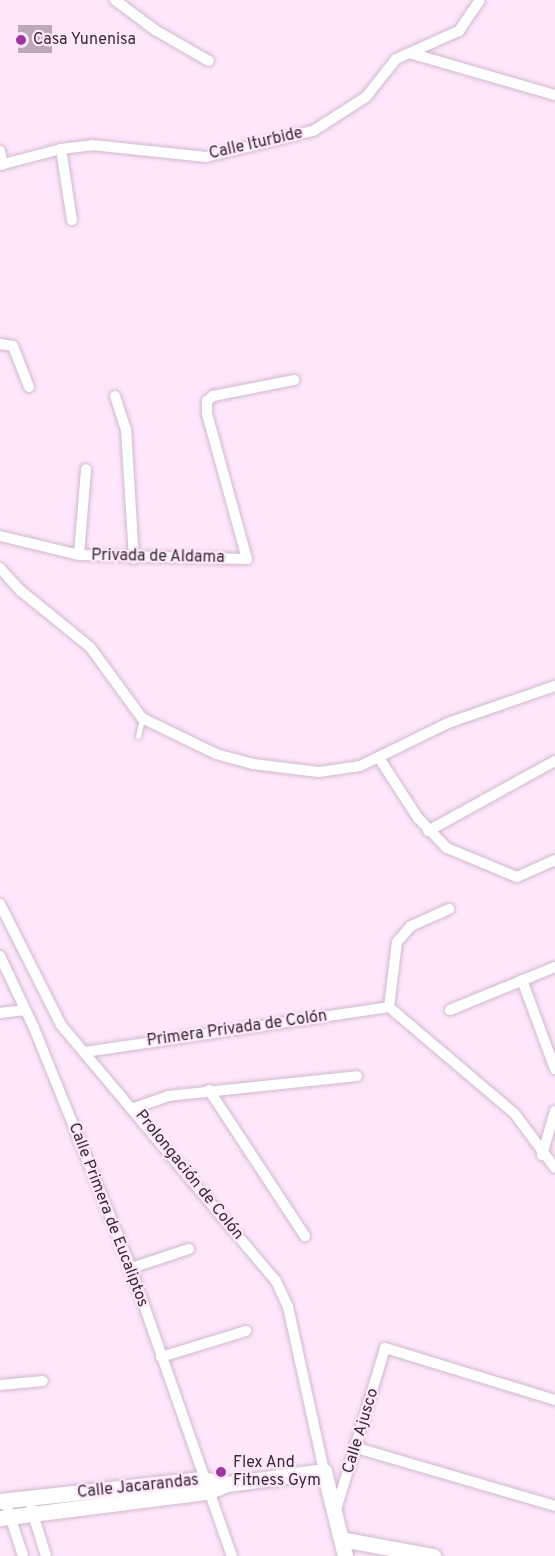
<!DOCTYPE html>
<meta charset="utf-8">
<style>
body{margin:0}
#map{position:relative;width:555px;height:1556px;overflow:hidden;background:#fee7fd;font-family:Overpass,sans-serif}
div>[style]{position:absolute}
.building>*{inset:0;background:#bca7bb;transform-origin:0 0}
.roads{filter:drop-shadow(0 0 2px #cfb9ce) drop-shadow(0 0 2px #cfb9ce)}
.service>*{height:5px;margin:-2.5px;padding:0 2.5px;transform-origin:2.5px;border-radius:2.5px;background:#fff}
.minor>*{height:10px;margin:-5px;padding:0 5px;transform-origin:5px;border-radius:5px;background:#fff}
.secondary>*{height:15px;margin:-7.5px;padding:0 7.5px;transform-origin:7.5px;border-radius:7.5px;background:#fff}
.dots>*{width:16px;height:16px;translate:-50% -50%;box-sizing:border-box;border:3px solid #fee7fd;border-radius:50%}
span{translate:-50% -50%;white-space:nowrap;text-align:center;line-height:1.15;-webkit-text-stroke:4.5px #fee7fd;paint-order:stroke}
.poi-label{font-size:16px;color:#342b33}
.left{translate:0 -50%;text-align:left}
.street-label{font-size:16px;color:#342b33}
</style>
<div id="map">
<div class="building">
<i style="left:18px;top:25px;width:34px;height:28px"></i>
</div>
<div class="roads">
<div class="service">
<i style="left:138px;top:736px;width:18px;rotate:-77deg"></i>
</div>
<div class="minor">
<i style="left:115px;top:0;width:50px;rotate:36.9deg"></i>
<i style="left:155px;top:30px;width:62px;rotate:29.9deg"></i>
<i style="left:413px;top:54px;width:148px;rotate:16.1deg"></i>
<i style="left:61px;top:149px;width:72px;rotate:81.2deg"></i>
<i style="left:0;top:151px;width:14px;rotate:78deg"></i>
<i style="left:0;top:165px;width:63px;rotate:-14.7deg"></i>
<i style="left:61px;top:149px;width:31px;rotate:-7deg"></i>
<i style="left:92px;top:145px;width:115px;rotate:6deg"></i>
<i style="left:206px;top:157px;width:110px;rotate:-13.7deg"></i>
<i style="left:313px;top:131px;width:63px;rotate:-32.7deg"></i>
<i style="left:366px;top:97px;width:48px;rotate:-51.7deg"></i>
<i style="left:396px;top:59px;width:69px;rotate:-24deg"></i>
<i style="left:459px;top:31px;width:37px;rotate:-56deg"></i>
<i style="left:0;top:344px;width:13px;rotate:9deg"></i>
<i style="left:13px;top:346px;width:44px;rotate:68.7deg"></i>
<i style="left:115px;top:396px;width:35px;rotate:72deg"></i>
<i style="left:126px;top:429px;width:130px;rotate:86.5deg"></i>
<i style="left:0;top:536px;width:81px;rotate:13.5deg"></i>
<i style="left:79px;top:555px;width:168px;rotate:1.4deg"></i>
<i style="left:247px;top:559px;width:150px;rotate:-105.4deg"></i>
<i style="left:207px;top:414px;width:13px;rotate:-90deg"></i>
<i style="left:207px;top:401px;width:8px;rotate:-40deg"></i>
<i style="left:213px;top:396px;width:83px;rotate:-11.2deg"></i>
<i style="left:79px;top:555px;width:86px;rotate:-85.3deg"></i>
<i style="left:0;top:568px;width:31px;rotate:48deg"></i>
<i style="left:21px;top:591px;width:89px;rotate:39.1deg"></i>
<i style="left:90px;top:647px;width:88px;rotate:53.8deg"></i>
<i style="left:142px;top:718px;width:82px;rotate:25.9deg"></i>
<i style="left:216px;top:754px;width:38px;rotate:15deg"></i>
<i style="left:253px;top:764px;width:66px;rotate:6.9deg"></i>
<i style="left:319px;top:772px;width:41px;rotate:-8.3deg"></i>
<i style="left:360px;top:766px;width:98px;rotate:-26deg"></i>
<i style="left:448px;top:723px;width:113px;rotate:-19.1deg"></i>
<i style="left:379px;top:758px;width:72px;rotate:57deg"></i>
<i style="left:418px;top:818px;width:42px;rotate:46deg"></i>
<i style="left:447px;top:848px;width:76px;rotate:22.5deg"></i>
<i style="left:517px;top:877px;width:42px;rotate:-24.1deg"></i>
<i style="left:428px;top:831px;width:145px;rotate:-28.9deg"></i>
<i style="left:0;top:904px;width:136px;rotate:63.2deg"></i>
<i style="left:61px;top:1025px;width:334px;rotate:50deg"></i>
<i style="left:276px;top:1281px;width:29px;rotate:65deg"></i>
<i style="left:288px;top:1307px;width:168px;rotate:77.6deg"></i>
<i style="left:0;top:956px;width:80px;rotate:64.7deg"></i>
<i style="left:34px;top:1028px;width:259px;rotate:68deg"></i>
<i style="left:131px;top:1268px;width:305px;rotate:70.7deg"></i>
<i style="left:522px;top:980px;width:95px;rotate:69.7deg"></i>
<i style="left:389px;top:1007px;width:165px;rotate:40.3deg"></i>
<i style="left:515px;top:1114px;width:67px;rotate:53.5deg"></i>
<i style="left:389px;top:1007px;width:65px;rotate:-83deg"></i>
<i style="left:397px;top:942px;width:21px;rotate:-49deg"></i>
<i style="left:411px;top:926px;width:42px;rotate:-24.1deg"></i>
<i style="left:450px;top:1010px;width:113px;rotate:-22.3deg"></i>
<i style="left:0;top:1013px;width:25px;rotate:-7deg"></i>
<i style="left:85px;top:1052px;width:307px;rotate:-8.4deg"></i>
<i style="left:209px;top:1090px;width:175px;rotate:56.7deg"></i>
<i style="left:134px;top:1108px;width:36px;rotate:-19deg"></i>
<i style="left:168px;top:1096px;width:190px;rotate:-6deg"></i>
<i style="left:542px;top:1155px;width:46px;rotate:-73.5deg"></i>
<i style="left:131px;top:1268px;width:61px;rotate:-18.1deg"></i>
<i style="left:161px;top:1357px;width:89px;rotate:-17deg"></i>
<i style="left:0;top:1385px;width:43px;rotate:-5.3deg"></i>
<i style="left:357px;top:1448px;width:206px;rotate:16.3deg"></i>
<i style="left:31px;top:1508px;width:50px;rotate:72.6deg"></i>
<i style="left:8px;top:1510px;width:48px;rotate:71.9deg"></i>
<i style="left:335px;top:1513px;width:172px;rotate:-73.1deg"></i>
<i style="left:385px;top:1348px;width:178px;rotate:17deg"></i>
</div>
<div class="secondary">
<i style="left:0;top:1501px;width:203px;rotate:-6.2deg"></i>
<i style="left:202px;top:1479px;width:25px;rotate:11deg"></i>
<i style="left:0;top:1518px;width:209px;rotate:-7.2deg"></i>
<i style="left:207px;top:1492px;width:22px;rotate:-22deg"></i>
<i style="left:227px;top:1484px;width:98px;rotate:-7.6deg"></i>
<i style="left:324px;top:1471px;width:88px;rotate:76.1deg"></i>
<i style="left:341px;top:1539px;width:94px;rotate:10.5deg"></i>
</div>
</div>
<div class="dots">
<i style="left:21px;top:40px;background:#9d399e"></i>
<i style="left:221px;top:1472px;background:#9d399e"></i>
</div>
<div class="poi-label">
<span class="left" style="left:33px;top:40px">Casa Yunenisa</span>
<span class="left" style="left:233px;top:1472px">Flex And<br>Fitness Gym</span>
</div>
<div class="street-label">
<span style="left:256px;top:144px;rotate:-13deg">Calle Iturbide</span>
<span style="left:158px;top:557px;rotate:1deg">Privada de Aldama</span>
<span style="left:237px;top:1029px;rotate:-8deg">Primera Privada de Colón</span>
<span style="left:189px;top:1175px;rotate:51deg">Prolongación de Colón</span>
<span style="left:108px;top:1215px;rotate:69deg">Calle Primera de Eucaliptos</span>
<span style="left:361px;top:1431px;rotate:-73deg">Calle Ajusco</span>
<span style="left:138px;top:1487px;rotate:-6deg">Calle Jacarandas</span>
</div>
</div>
